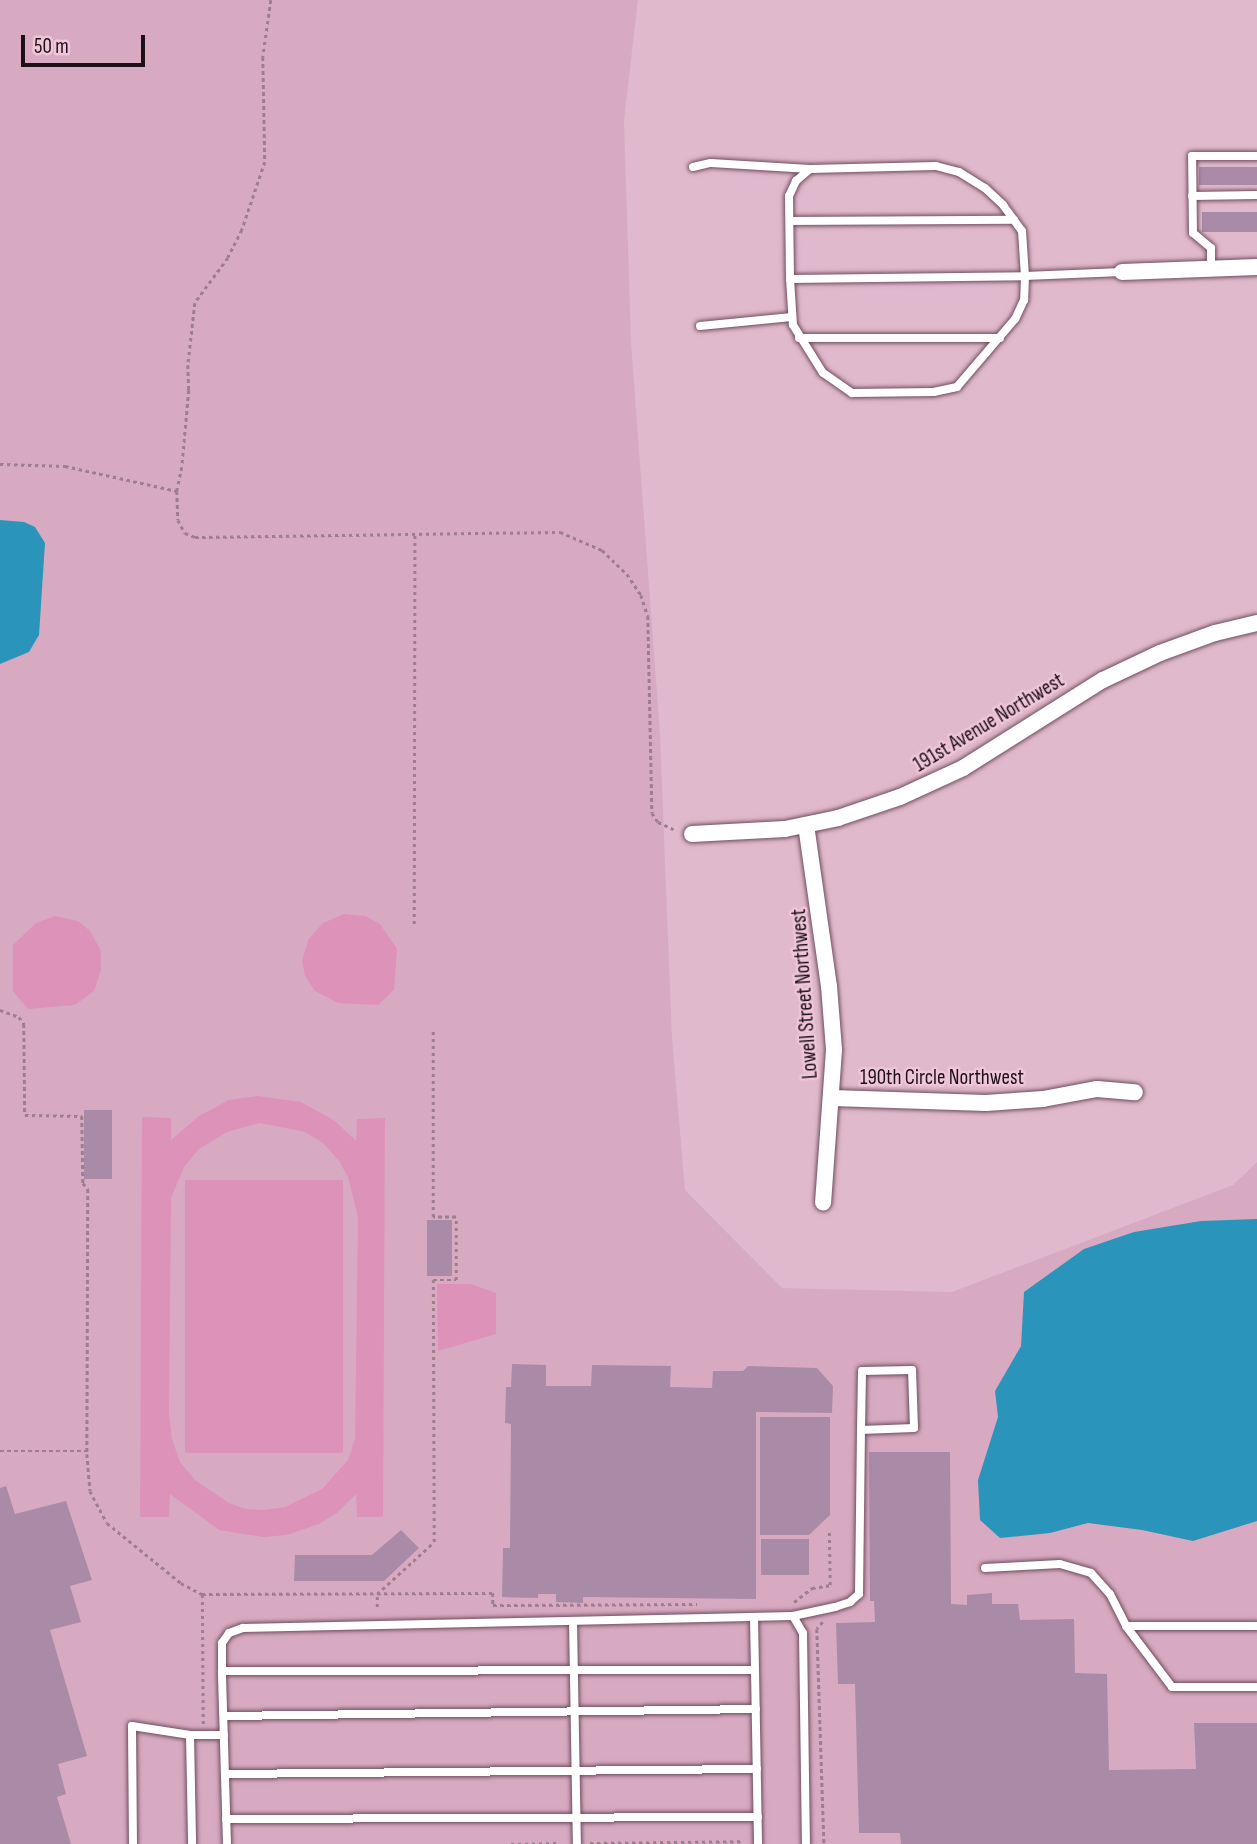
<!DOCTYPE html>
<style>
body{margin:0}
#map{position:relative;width:1257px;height:1844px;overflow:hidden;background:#e1b9cc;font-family:"Sofia Sans Condensed",sans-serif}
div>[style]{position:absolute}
.built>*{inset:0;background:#d8aac1}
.green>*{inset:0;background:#dd92b9;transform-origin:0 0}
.water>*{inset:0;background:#2b94ba}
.building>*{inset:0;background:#a98ba7;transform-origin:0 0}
.path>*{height:2.5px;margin-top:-1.25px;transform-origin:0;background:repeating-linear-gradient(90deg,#9d7e8d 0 3.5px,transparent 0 7px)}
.roads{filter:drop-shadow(0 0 2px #704d5f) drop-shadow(0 0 2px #704d5f)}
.lane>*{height:8px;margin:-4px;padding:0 4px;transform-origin:4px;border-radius:4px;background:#fff}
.street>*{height:16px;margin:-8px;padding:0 8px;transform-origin:8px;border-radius:8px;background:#fff}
span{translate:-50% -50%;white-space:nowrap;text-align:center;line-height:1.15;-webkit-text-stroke:5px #efc5d9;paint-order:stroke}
.street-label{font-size:21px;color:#1c0f16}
.scale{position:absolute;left:21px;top:35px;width:124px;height:32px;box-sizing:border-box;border:4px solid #1c0f16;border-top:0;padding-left:9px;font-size:21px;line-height:24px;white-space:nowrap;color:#1c0f16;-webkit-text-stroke:5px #efc5d9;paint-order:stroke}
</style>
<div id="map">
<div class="built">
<i style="clip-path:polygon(0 0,638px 0,624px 120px,631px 342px,660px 734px,672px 1038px,685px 1190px,782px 1288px,952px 1292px,1233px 1185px,1257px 1162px,1257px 1844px,0 1844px)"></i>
</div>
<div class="green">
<i style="clip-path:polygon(344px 914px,365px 916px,380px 924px,397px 949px,394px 990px,378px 1005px,338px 1003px,315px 991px,305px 976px,302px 961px,308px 940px,323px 923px)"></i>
<i style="clip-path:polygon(55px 916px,78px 921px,90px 931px,101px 951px,101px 970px,94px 991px,75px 1005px,28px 1009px,13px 991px,13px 945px,36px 923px)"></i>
<i style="clip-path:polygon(evenodd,257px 1096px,301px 1102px,335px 1121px,356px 1141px,357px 1119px,385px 1118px,383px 1517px,357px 1517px,356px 1494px,337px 1513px,319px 1524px,287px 1535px,263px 1537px,219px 1530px,170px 1494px,169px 1517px,140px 1517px,142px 1117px,171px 1118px,171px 1140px,199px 1116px,229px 1100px,257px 1096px,260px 1123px,305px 1132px,323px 1143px,339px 1161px,348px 1177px,358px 1218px,355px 1439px,348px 1460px,322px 1489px,285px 1507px,264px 1510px,246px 1509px,229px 1503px,195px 1480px,180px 1462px,172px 1439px,169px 1415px,171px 1198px,184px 1167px,199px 1149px,227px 1132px,260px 1123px)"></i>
<i style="left:185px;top:1180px;width:158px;height:273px"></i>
<i style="clip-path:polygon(437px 1284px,471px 1284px,496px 1293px,496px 1334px,438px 1351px)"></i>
</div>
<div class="water">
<i style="clip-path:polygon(0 520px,24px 522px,35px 527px,45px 543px,39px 635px,29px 652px,0 664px)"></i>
<i style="clip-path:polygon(1257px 1219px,1257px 1521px,1193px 1541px,1142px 1530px,1088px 1523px,1050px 1533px,1000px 1538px,980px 1520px,978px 1480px,998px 1417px,995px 1391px,1021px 1346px,1024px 1292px,1084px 1249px,1134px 1232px,1201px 1221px)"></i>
</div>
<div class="building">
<i style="left:1199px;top:167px;width:58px;height:18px"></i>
<i style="left:1202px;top:212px;width:55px;height:20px"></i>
<i style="left:84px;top:1110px;width:28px;height:69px"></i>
<i style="left:427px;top:1220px;width:25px;height:56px"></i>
<i style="clip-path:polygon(512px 1364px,546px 1365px,546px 1386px,591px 1386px,592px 1365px,671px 1366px,670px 1387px,712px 1388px,713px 1371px,743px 1371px,748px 1366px,817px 1368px,833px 1386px,832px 1413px,756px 1412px,756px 1599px,583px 1597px,583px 1603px,556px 1602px,556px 1594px,538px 1594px,538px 1598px,502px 1597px,503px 1548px,510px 1548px,511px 1424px,505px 1423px,506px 1387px,511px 1387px)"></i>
<i style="clip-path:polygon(760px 1417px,830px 1417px,830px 1515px,809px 1535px,760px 1535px)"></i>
<i style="clip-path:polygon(869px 1452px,950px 1452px,951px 1604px,967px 1605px,967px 1595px,992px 1593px,992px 1604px,1018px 1604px,1020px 1620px,1074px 1619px,1075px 1673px,1107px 1674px,1109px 1770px,1196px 1769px,1194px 1723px,1257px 1723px,1257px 1844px,901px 1844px,900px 1833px,859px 1833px,855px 1684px,838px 1684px,836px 1623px,875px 1622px,874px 1601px,870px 1601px)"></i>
<i style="clip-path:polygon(6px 1486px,15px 1514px,66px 1501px,92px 1580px,70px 1586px,81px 1622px,50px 1630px,87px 1756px,58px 1764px,66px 1794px,57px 1797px,71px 1844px,0 1844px,0 1488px)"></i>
<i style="clip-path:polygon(401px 1530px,419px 1548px,384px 1581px,294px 1581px,295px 1555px,372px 1555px)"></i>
<i style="left:761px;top:1539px;width:48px;height:36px"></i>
</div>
<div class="path">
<i style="left:271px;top:0;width:58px;rotate:98deg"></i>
<i style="left:263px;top:57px;width:105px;rotate:88.9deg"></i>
<i style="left:265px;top:162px;width:72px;rotate:108.7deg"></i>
<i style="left:242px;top:230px;width:31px;rotate:117deg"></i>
<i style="left:228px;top:258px;width:56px;rotate:126.3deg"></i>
<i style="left:195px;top:303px;width:62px;rotate:96.4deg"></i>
<i style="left:188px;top:365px;width:25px;rotate:88deg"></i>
<i style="left:189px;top:390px;width:77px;rotate:95.2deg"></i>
<i style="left:182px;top:467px;width:25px;rotate:102deg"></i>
<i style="left:177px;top:491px;width:29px;rotate:88deg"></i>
<i style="left:178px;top:520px;width:15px;rotate:62deg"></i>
<i style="left:185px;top:533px;width:11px;rotate:22deg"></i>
<i style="left:195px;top:537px;width:365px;rotate:-0.8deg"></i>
<i style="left:560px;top:532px;width:46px;rotate:23.2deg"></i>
<i style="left:602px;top:550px;width:35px;rotate:44deg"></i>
<i style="left:627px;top:574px;width:25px;rotate:56deg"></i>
<i style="left:641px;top:595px;width:22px;rotate:72deg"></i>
<i style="left:648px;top:616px;width:197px;rotate:88.8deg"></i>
<i style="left:652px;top:813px;width:11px;rotate:56deg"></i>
<i style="left:658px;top:822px;width:19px;rotate:25deg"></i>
<i style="left:0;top:464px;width:65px;rotate:1.8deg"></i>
<i style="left:65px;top:466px;width:115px;rotate:12.6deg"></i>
<i style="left:414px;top:924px;width:390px;rotate:-89.9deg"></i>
<i style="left:0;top:1010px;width:20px;rotate:20deg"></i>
<i style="left:19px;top:1017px;width:9px;rotate:54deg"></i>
<i style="left:24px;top:1024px;width:91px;rotate:89.4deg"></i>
<i style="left:25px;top:1115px;width:57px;rotate:1deg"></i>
<i style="left:82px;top:1116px;width:67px;rotate:89.1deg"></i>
<i style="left:83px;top:1183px;width:8px;rotate:50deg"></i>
<i style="left:88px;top:1189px;width:265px;rotate:90.2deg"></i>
<i style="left:87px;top:1454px;width:37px;rotate:85deg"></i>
<i style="left:90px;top:1491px;width:36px;rotate:62deg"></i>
<i style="left:107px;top:1523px;width:95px;rotate:39deg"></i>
<i style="left:181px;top:1583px;width:24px;rotate:28deg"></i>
<i style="left:0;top:1451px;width:87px"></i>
<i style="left:794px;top:1602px;width:23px;rotate:-38deg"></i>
<i style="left:812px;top:1588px;width:18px;rotate:-9deg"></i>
<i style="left:830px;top:1585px;width:55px;rotate:-91deg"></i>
<i style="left:377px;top:1607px;width:13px;rotate:-90deg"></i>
<i style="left:377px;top:1594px;width:77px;rotate:-42.4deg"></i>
<i style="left:434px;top:1542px;width:262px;rotate:-90.2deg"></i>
<i style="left:433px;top:1280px;width:23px"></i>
<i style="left:456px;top:1280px;width:63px;rotate:-90deg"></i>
<i style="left:456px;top:1217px;width:23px;rotate:180deg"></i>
<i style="left:433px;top:1217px;width:189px;rotate:-90deg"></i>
<i style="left:823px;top:1622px;width:9px;rotate:131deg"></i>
<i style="left:817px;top:1629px;width:215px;rotate:88.1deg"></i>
<i style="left:203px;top:1724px;width:130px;rotate:-90.4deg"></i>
<i style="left:202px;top:1594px;width:291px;rotate:-0.2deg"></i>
<i style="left:493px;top:1593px;width:12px;rotate:90deg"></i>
<i style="left:493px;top:1605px;width:204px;rotate:-0.3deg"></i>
<i style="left:590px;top:1843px;width:153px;rotate:-0.7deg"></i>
<i style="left:511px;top:1844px;width:49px;rotate:-1.2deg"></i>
</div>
<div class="roads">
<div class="lane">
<i style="left:693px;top:167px;width:18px;rotate:-13deg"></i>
<i style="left:711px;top:163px;width:99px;rotate:3.5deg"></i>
<i style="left:1192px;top:196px;width:65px;rotate:-0.9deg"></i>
<i style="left:790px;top:221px;width:224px;rotate:-0.3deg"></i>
<i style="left:1211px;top:267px;width:19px;rotate:-90deg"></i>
<i style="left:1211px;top:248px;width:23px;rotate:-140deg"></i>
<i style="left:1193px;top:233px;width:77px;rotate:-90.7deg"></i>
<i style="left:1192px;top:156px;width:65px"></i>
<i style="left:790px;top:279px;width:83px;rotate:-90.7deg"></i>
<i style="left:789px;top:196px;width:17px;rotate:-65deg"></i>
<i style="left:796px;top:181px;width:18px;rotate:-41deg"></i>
<i style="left:810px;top:169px;width:126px;rotate:-1.4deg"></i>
<i style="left:936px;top:166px;width:24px;rotate:15deg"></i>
<i style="left:959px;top:172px;width:31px;rotate:32deg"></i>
<i style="left:985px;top:188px;width:25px;rotate:43deg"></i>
<i style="left:1003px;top:205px;width:32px;rotate:54deg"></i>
<i style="left:1022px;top:231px;width:45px;rotate:86.2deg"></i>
<i style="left:1025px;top:276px;width:24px;rotate:92deg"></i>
<i style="left:1024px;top:300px;width:21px;rotate:115deg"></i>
<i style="left:1015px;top:319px;width:89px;rotate:130.5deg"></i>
<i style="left:957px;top:387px;width:24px;rotate:168deg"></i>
<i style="left:934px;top:392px;width:82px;rotate:179.3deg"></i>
<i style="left:852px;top:393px;width:35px;rotate:-145deg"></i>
<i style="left:823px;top:373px;width:57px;rotate:-122deg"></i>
<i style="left:793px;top:325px;width:46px;rotate:-93.7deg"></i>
<i style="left:790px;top:279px;width:235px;rotate:-0.7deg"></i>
<i style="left:1025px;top:276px;width:97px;rotate:-2.4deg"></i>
<i style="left:700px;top:326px;width:92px;rotate:-5.6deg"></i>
<i style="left:799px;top:338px;width:201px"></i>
<i style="left:985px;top:1568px;width:75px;rotate:-3.1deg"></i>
<i style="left:1060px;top:1564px;width:32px;rotate:16deg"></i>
<i style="left:1091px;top:1573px;width:28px;rotate:48deg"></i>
<i style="left:1110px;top:1594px;width:36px;rotate:63deg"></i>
<i style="left:1126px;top:1626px;width:76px;rotate:53deg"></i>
<i style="left:1172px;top:1687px;width:85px"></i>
<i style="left:793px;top:1616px;width:43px;rotate:-12.1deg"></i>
<i style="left:835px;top:1607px;width:16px;rotate:-18deg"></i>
<i style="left:850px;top:1602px;width:12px;rotate:-42deg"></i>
<i style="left:859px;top:1594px;width:164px;rotate:-89.3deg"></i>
<i style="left:861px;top:1430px;width:59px;rotate:-89deg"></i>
<i style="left:862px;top:1371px;width:50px;rotate:-1.1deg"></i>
<i style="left:912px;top:1370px;width:58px;rotate:88deg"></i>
<i style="left:914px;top:1428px;width:53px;rotate:177.8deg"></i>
<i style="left:573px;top:1621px;width:223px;rotate:89deg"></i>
<i style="left:1126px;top:1626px;width:131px"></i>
<i style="left:755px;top:1670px;width:174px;rotate:89deg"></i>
<i style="left:222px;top:1671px;width:533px;rotate:-0.11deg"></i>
<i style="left:755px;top:1670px;width:53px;rotate:-91.1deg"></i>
<i style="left:224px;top:1716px;width:532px;rotate:-0.75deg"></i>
<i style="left:190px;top:1735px;width:34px"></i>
<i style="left:225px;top:1774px;width:532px;rotate:-0.54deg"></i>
<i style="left:226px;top:1819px;width:532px;rotate:-0.22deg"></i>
<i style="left:133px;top:1844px;width:118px;rotate:-90.5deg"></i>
<i style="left:132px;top:1726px;width:59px;rotate:8.8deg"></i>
<i style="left:190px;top:1735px;width:109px;rotate:88.9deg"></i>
<i style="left:227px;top:1844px;width:173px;rotate:-91.7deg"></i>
<i style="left:222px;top:1671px;width:28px;rotate:-90deg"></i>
<i style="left:222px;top:1643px;width:12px;rotate:-55deg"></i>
<i style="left:229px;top:1633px;width:15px;rotate:-20deg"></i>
<i style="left:243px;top:1628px;width:550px;rotate:-1.25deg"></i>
<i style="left:793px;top:1616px;width:20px;rotate:60deg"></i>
<i style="left:803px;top:1633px;width:211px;rotate:89.2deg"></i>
</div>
<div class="street">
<i style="left:1122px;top:272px;width:135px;rotate:-2.1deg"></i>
<i style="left:806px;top:825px;width:163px;rotate:81.9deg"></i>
<i style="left:829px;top:986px;width:64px;rotate:85.5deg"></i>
<i style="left:834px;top:1050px;width:153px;rotate:94.1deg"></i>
<i style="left:692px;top:834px;width:93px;rotate:-3.1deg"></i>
<i style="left:785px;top:829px;width:54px;rotate:-11.7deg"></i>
<i style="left:838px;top:818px;width:65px;rotate:-18.7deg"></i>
<i style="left:900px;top:797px;width:69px;rotate:-24.7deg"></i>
<i style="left:963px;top:768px;width:165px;rotate:-32.2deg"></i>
<i style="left:1103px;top:680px;width:63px;rotate:-25.3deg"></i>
<i style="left:1160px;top:653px;width:59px;rotate:-20deg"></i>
<i style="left:1215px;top:633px;width:43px;rotate:-13.4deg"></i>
<i style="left:832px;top:1098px;width:154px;rotate:1.9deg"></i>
<i style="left:986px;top:1103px;width:57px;rotate:-4deg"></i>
<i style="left:1043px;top:1099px;width:55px;rotate:-10.5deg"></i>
<i style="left:1097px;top:1089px;width:38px;rotate:5deg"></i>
</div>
</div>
<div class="street-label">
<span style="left:989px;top:723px;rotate:-31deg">191st Avenue Northwest</span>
<span style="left:805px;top:994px;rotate:-94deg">Lowell Street Northwest</span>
<span style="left:942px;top:1078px">190th Circle Northwest</span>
</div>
<div class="scale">50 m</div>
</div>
